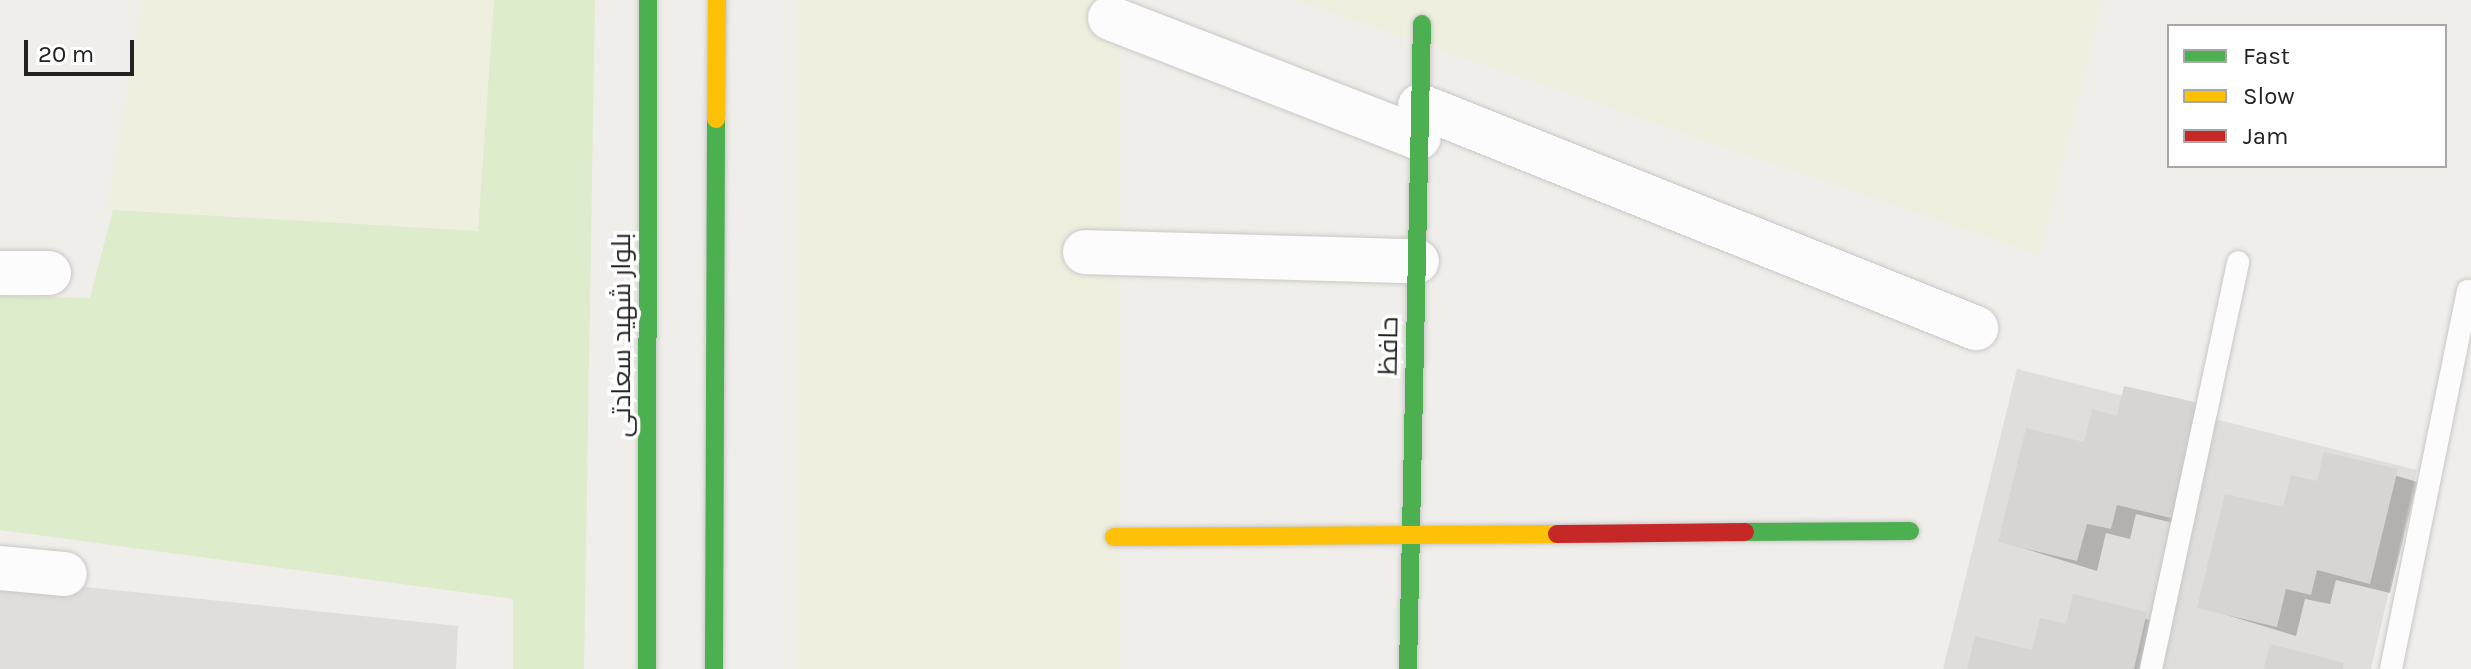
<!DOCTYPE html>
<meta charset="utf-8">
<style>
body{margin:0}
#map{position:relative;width:2471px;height:669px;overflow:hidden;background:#f0eeeb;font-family:Karla,Cairo,sans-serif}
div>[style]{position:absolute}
.residential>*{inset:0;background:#dfdedc}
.farmland>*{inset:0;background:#efefdf;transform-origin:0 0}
.grass>*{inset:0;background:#ddeccb}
.shadow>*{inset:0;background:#0003}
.building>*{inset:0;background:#d7d4d2}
.roads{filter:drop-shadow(0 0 2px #c9c8c7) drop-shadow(0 0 2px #c9c8c7)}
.lane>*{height:22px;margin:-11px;padding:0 11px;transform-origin:11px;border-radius:11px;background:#fdfcfc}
.street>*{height:44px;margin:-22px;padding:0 22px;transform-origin:22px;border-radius:22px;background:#fdfcfc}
.fast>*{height:18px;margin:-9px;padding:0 9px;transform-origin:9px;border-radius:9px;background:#4caf50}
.slow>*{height:18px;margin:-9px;padding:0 9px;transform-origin:9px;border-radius:9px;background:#ffc107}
.jam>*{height:18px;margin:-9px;padding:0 9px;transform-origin:9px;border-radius:9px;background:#c62828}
span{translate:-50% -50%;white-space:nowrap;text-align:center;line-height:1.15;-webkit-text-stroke:7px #fff;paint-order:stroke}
.street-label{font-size:26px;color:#222}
.legend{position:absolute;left:2167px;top:24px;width:280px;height:144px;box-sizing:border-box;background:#fff;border:2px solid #a7a7a7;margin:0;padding:10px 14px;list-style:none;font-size:24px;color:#222}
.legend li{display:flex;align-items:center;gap:16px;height:40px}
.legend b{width:40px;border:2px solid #a7a7a7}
.scale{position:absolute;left:24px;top:40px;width:110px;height:36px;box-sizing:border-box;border:4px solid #222;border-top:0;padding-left:10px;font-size:24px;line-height:28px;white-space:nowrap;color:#222;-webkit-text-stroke:6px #fff;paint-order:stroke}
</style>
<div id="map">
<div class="residential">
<i style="clip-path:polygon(2017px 369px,2417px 470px,2371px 669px,1943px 669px)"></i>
<i style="clip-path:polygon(0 578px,458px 626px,456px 669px,0 669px)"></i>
</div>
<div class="farmland">
<i style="clip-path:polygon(142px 0,494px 0,478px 231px,106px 209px)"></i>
<i style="left:797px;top:0;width:322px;height:669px"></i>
<i style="clip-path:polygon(1294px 0,2103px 0,2040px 255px)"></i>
</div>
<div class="grass">
<i style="clip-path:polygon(494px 0,595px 0,584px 669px,513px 669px,513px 599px,0 530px,0 296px,90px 298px,113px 210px,478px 231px)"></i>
</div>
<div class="shadow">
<i style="clip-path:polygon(2198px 405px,2217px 416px,2190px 527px,2136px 514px,2130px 539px,2106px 533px,2097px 571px,2000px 541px,2085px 444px,2118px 418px)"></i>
<i style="clip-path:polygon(2325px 454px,2417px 482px,2390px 593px,2336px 580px,2330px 604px,2305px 599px,2296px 636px,2200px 607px,2285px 509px,2318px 484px)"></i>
<i style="clip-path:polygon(2074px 597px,2166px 625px,2155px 669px,1969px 669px,2034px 652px,2067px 627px)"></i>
</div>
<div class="building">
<i style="clip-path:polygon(2124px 386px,2199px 403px,2171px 518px,2117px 505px,2111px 529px,2087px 524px,2077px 561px,1998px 542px,2026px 428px,2084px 442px,2092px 409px,2117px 416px)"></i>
<i style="clip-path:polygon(2324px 452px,2398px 469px,2370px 584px,2317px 570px,2311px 595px,2286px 589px,2277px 627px,2197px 608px,2225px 494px,2283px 507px,2291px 475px,2317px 481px)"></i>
<i style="clip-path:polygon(2073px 594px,2147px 612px,2134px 669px,1967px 669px,1975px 636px,2032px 650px,2040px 618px,2066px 624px)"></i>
<i style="clip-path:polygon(2270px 644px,2344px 663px,2343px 669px,2264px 669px)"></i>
</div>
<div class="roads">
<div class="lane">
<i style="left:2151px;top:669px;width:416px;rotate:-77.9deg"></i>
<i style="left:2391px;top:669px;width:386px;rotate:-78.5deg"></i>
</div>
<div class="street">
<i style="left:1110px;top:18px;width:331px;rotate:21.2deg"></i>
<i style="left:1420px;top:106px;width:599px;rotate:21.77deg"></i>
<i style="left:1085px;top:252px;width:332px;rotate:1.6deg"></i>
<i style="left:0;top:273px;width:49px"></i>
<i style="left:0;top:568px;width:65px;rotate:5.3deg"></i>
</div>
<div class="fast">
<i style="left:1745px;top:532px;width:165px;rotate:-0.3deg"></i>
<i style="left:647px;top:669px;width:669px;rotate:-89.91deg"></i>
<i style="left:714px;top:669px;width:550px;rotate:-89.79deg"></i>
<i style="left:1408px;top:669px;width:645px;rotate:-88.76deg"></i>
</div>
<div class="slow">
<i style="left:716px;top:119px;width:119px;rotate:-89.5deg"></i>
<i style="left:1114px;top:537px;width:443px;rotate:-0.4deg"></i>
</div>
<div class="jam">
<i style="left:1557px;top:534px;width:188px;rotate:-0.6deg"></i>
</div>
</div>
<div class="street-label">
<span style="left:622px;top:335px;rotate:-90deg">بلوار شهید سعادتی</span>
<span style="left:1389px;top:346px;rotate:-89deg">حافظ</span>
</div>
<ul class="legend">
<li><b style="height:10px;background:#4caf50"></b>Fast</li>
<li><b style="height:10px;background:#ffc107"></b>Slow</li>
<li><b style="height:10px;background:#c62828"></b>Jam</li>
</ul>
<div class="scale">20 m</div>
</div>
